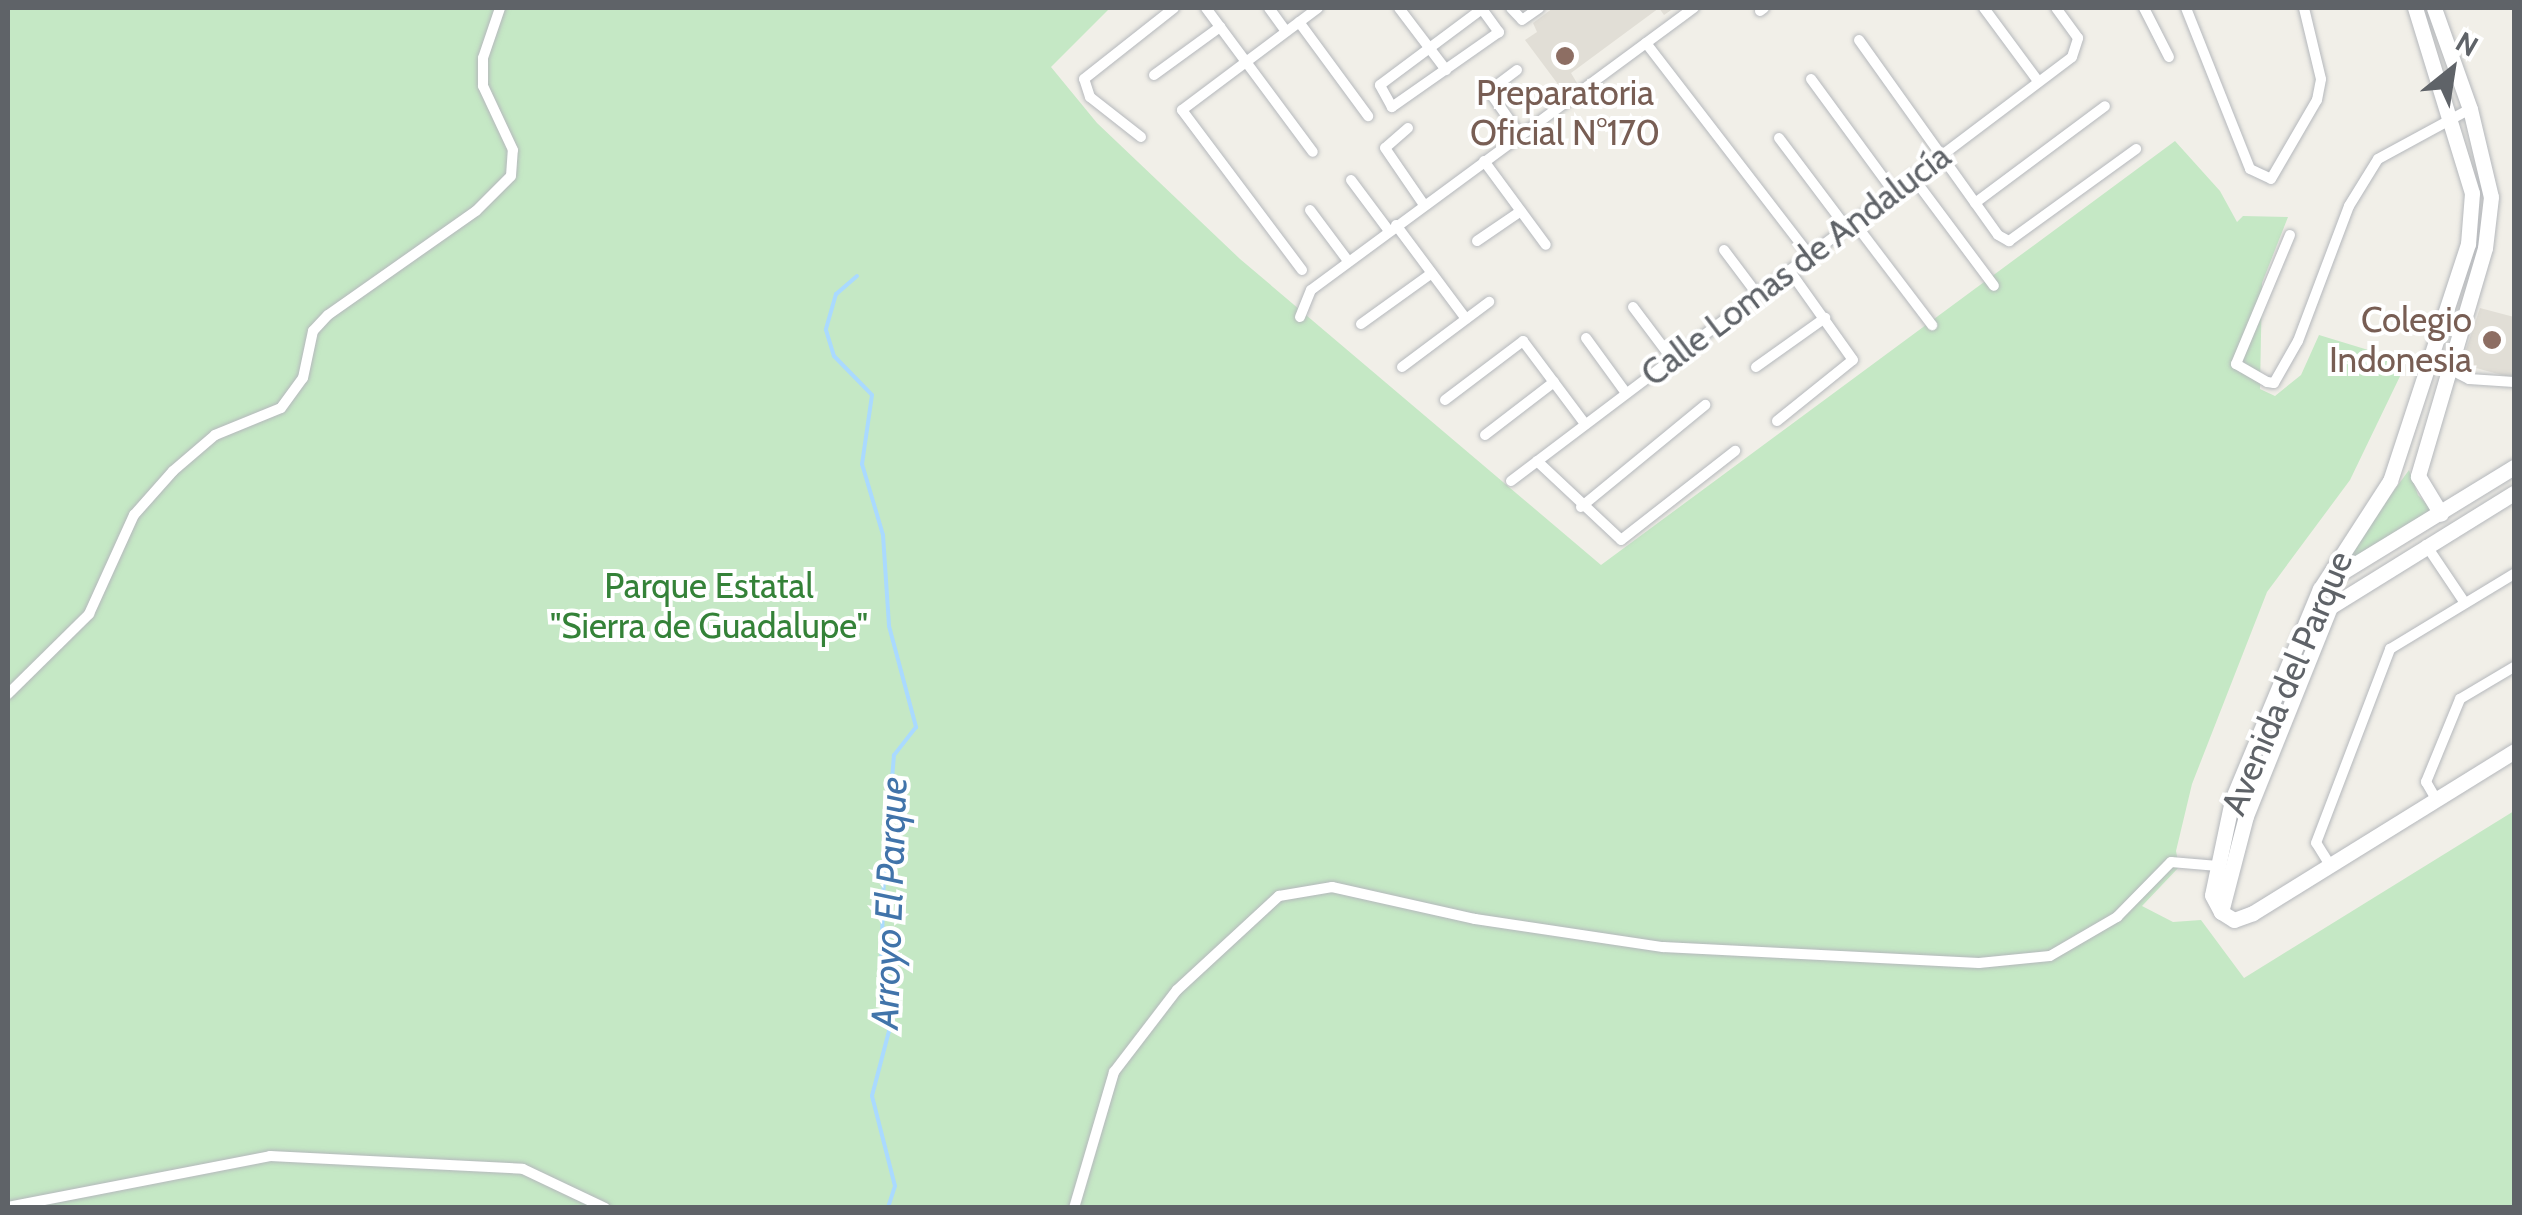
<!DOCTYPE html>
<meta charset="utf-8">
<style>
body{margin:0}
#map{position:relative;width:2522px;height:1215px;overflow:hidden;background:#f1efe8;font-family:Cabin,sans-serif}
div>[style]{position:absolute}
.education>*{inset:0;background:#e1ded6}
.green>*{inset:0;background:#c5e8c5}
.stream>*{height:4px;margin:-2px;padding:0 2px;transform-origin:2px;border-radius:2px;background:#aadaff}
.roads{filter:drop-shadow(0 0 2px #b5b8bc) drop-shadow(0 0 2px #b5b8bc)}
.street>*{height:10px;margin:-5px;padding:0 5px;transform-origin:5px;border-radius:5px;background:#fff}
.secondary>*{height:15px;margin:-7.5px;padding:0 7.5px;transform-origin:7.5px;border-radius:7.5px;background:#fff}
.dots>*{width:28px;height:28px;translate:-50% -50%;box-sizing:border-box;border:5px solid #fff;border-radius:50%}
span{translate:-50% -50%;white-space:nowrap;text-align:center;line-height:1.15;-webkit-text-stroke:8px #fff;paint-order:stroke}
.education-label{font-size:35px;color:#785e54}
.right{translate:-100% -50%;text-align:right}
.street-label{font-size:35px;color:#5f6368}
.park-label{font-size:35px;color:#348238}
.water-label{font-size:38px;color:#4174aa;font-style:italic}
.frame{position:absolute;inset:0;border:10px solid #5f6368;pointer-events:none}
.north{position:absolute;left:2402px;top:20px;width:100px;height:100px;-webkit-text-stroke:8px #fff;paint-order:stroke;rotate:30deg;font-size:28px;font-weight:700;line-height:40px;text-align:center;color:#5f6368}
.north::after{content:'';display:block;margin:auto;width:35px;height:45px;background:#5f6368;clip-path:polygon(50% 0,100% 100%,50% 72%,0 100%)}
</style>
<div id="map">
<div class="education">
<i style="clip-path:polygon(1553px 8px,1674px 8px,1664px 15px,1659px 8px,1571px 73px,1577px 83px,1563px 91px,1525px 40px,1537px 32px,1533px 23px)"></i>
<i style="clip-path:polygon(2480px 308px,2514px 317px,2513px 378px,2461px 364px)"></i>
</div>
<div class="green">
<i style="clip-path:polygon(8px 8px,1110px 8px,1051px 67px,1097px 123px,1240px 259px,1601px 565px,2175px 141px,2220px 191px,2237px 222px,2243px 216px,2288px 217px,2262px 283px,2260px 389px,2275px 396px,2301px 375px,2319px 335px,2388px 356px,2386px 367px,2403px 370px,2350px 480px,2267px 592px,2192px 784px,2176px 851px,2179px 867px,2142px 906px,2173px 922px,2201px 920px,2244px 978px,2514px 811px,2514px 1207px,8px 1207px)"></i>
<i style="clip-path:polygon(2409px 470px,2418px 495px,2437px 515px,2333px 574px)"></i>
</div>
<div class="stream">
<i style="left:857px;top:276px;width:28px;rotate:139deg"></i>
<i style="left:836px;top:294px;width:37px;rotate:106deg"></i>
<i style="left:826px;top:330px;width:27px;rotate:73deg"></i>
<i style="left:834px;top:356px;width:54px;rotate:45.7deg"></i>
<i style="left:872px;top:395px;width:70px;rotate:98.2deg"></i>
<i style="left:862px;top:464px;width:74px;rotate:73.5deg"></i>
<i style="left:883px;top:535px;width:91px;rotate:86.2deg"></i>
<i style="left:889px;top:626px;width:105px;rotate:75deg"></i>
<i style="left:916px;top:727px;width:36px;rotate:128deg"></i>
<i style="left:894px;top:755px;width:120px;rotate:94.8deg"></i>
<i style="left:884px;top:875px;width:95px;rotate:91.8deg"></i>
<i style="left:881px;top:970px;width:62px;rotate:82.5deg"></i>
<i style="left:889px;top:1031px;width:67px;rotate:104.7deg"></i>
<i style="left:872px;top:1096px;width:93px;rotate:75.7deg"></i>
<i style="left:895px;top:1186px;width:23px;rotate:108deg"></i>
</div>
<div class="roads">
<div class="street">
<i style="left:1206px;top:8px;width:179px;rotate:53.4deg"></i>
<i style="left:1269px;top:8px;width:29px;rotate:54deg"></i>
<i style="left:1399px;top:8px;width:78px;rotate:52.8deg"></i>
<i style="left:1511px;top:8px;width:16px;rotate:47deg"></i>
<i style="left:1522px;top:20px;width:21px;rotate:-35deg"></i>
<i style="left:1984px;top:8px;width:91px;rotate:53.5deg"></i>
<i style="left:2144px;top:8px;width:55px;rotate:63deg"></i>
<i style="left:2186px;top:8px;width:173px;rotate:68.3deg"></i>
<i style="left:2250px;top:169px;width:23px;rotate:25deg"></i>
<i style="left:2271px;top:179px;width:91px;rotate:-59.8deg"></i>
<i style="left:2317px;top:100px;width:21px;rotate:-79deg"></i>
<i style="left:2321px;top:79px;width:73px;rotate:-103.5deg"></i>
<i style="left:1482px;top:9px;width:29px;rotate:54deg"></i>
<i style="left:1499px;top:32px;width:131px;rotate:145deg"></i>
<i style="left:1392px;top:107px;width:25px;rotate:-119deg"></i>
<i style="left:1380px;top:85px;width:127px;rotate:-36.7deg"></i>
<i style="left:1760px;top:11px;width:5px;rotate:-37deg"></i>
<i style="left:1299px;top:22px;width:117px;rotate:53.7deg"></i>
<i style="left:1859px;top:40px;width:239px;rotate:54.5deg"></i>
<i style="left:1998px;top:235px;width:13px;rotate:29deg"></i>
<i style="left:2009px;top:241px;width:157px;rotate:-35.9deg"></i>
<i style="left:1646px;top:43px;width:267px;rotate:52.4deg"></i>
<i style="left:1517px;top:70px;width:35px;rotate:143deg"></i>
<i style="left:1489px;top:91px;width:54px;rotate:54.8deg"></i>
<i style="left:1154px;top:75px;width:82px;rotate:-36deg"></i>
<i style="left:1811px;top:79px;width:139px;rotate:53.8deg"></i>
<i style="left:1408px;top:128px;width:30px;rotate:139deg"></i>
<i style="left:1385px;top:148px;width:69px;rotate:55.6deg"></i>
<i style="left:1141px;top:137px;width:65px;rotate:-141.9deg"></i>
<i style="left:1090px;top:97px;width:19px;rotate:-108deg"></i>
<i style="left:1084px;top:79px;width:115px;rotate:-38.3deg"></i>
<i style="left:1779px;top:138px;width:111px;rotate:53deg"></i>
<i style="left:1484px;top:161px;width:104px;rotate:53.6deg"></i>
<i style="left:1912px;top:176px;width:137px;rotate:53.3deg"></i>
<i style="left:1351px;top:180px;width:64px;rotate:53.3deg"></i>
<i style="left:1975px;top:203px;width:162px;rotate:-36.7deg"></i>
<i style="left:1310px;top:210px;width:64px;rotate:53.3deg"></i>
<i style="left:1853px;top:221px;width:131px;rotate:52.8deg"></i>
<i style="left:1396px;top:225px;width:117px;rotate:53.3deg"></i>
<i style="left:2290px;top:235px;width:140px;rotate:112.7deg"></i>
<i style="left:2236px;top:364px;width:36px;rotate:30deg"></i>
<i style="left:2267px;top:382px;width:7px;rotate:8deg"></i>
<i style="left:2274px;top:383px;width:48px;rotate:-60.3deg"></i>
<i style="left:2298px;top:341px;width:144px;rotate:-69.3deg"></i>
<i style="left:2349px;top:206px;width:55px;rotate:-58.3deg"></i>
<i style="left:2378px;top:159px;width:105px;rotate:-28.5deg"></i>
<i style="left:1477px;top:241px;width:53px;rotate:-34.3deg"></i>
<i style="left:1724px;top:250px;width:55px;rotate:53.1deg"></i>
<i style="left:1302px;top:270px;width:200px;rotate:-126.9deg"></i>
<i style="left:1182px;top:110px;width:170px;rotate:-36.9deg"></i>
<i style="left:1633px;top:307px;width:65px;rotate:53.1deg"></i>
<i style="left:1300px;top:317px;width:29px;rotate:-68deg"></i>
<i style="left:1311px;top:290px;width:476px;rotate:-36.4deg"></i>
<i style="left:1361px;top:324px;width:87px;rotate:-35.7deg"></i>
<i style="left:1586px;top:338px;width:68px;rotate:54deg"></i>
<i style="left:2430px;top:359px;width:44px;rotate:27.1deg"></i>
<i style="left:2469px;top:379px;width:45px;rotate:3.8deg"></i>
<i style="left:1402px;top:367px;width:109px;rotate:-36.8deg"></i>
<i style="left:1756px;top:367px;width:85px;rotate:-35.4deg"></i>
<i style="left:1445px;top:400px;width:98px;rotate:-37.1deg"></i>
<i style="left:1523px;top:341px;width:104px;rotate:53.2deg"></i>
<i style="left:1777px;top:421px;width:97px;rotate:-38.8deg"></i>
<i style="left:1853px;top:360px;width:110px;rotate:-125.4deg"></i>
<i style="left:1485px;top:435px;width:87px;rotate:-37.5deg"></i>
<i style="left:1537px;top:461px;width:115px;rotate:43.2deg"></i>
<i style="left:1621px;top:540px;width:145px;rotate:-38deg"></i>
<i style="left:1511px;top:481px;width:703px;rotate:-37.08deg"></i>
<i style="left:2072px;top:57px;width:20px;rotate:-72deg"></i>
<i style="left:2078px;top:38px;width:37px;rotate:-126deg"></i>
<i style="left:1581px;top:507px;width:161px;rotate:-39.4deg"></i>
<i style="left:2426px;top:545px;width:70px;rotate:56.1deg"></i>
<i style="left:8px;top:694px;width:114px;rotate:-44.6deg"></i>
<i style="left:89px;top:614px;width:109px;rotate:-65.6deg"></i>
<i style="left:134px;top:515px;width:59px;rotate:-48.4deg"></i>
<i style="left:173px;top:471px;width:55px;rotate:-40.6deg"></i>
<i style="left:215px;top:435px;width:71px;rotate:-22.2deg"></i>
<i style="left:281px;top:408px;width:37px;rotate:-54deg"></i>
<i style="left:303px;top:378px;width:48px;rotate:-78deg"></i>
<i style="left:313px;top:331px;width:22px;rotate:-47deg"></i>
<i style="left:328px;top:315px;width:181px;rotate:-35.1deg"></i>
<i style="left:476px;top:211px;width:49px;rotate:-45deg"></i>
<i style="left:511px;top:176px;width:26px;rotate:-86deg"></i>
<i style="left:513px;top:150px;width:71px;rotate:-115.1deg"></i>
<i style="left:483px;top:86px;width:28px;rotate:-90deg"></i>
<i style="left:483px;top:58px;width:53px;rotate:-71.2deg"></i>
<i style="left:2436px;top:799px;width:20px;rotate:-120deg"></i>
<i style="left:2426px;top:782px;width:90px;rotate:-67.7deg"></i>
<i style="left:2460px;top:699px;width:63px;rotate:-30.7deg"></i>
<i style="left:2330px;top:865px;width:26px;rotate:-122deg"></i>
<i style="left:2316px;top:843px;width:208px;rotate:-69.1deg"></i>
<i style="left:2390px;top:649px;width:145px;rotate:-31.2deg"></i>
<i style="left:8px;top:1207px;width:267px;rotate:-11deg"></i>
<i style="left:270px;top:1156px;width:253px;rotate:2.9deg"></i>
<i style="left:523px;top:1169px;width:91px;rotate:25.4deg"></i>
<i style="left:1074px;top:1208px;width:142px;rotate:-73.6deg"></i>
<i style="left:1114px;top:1072px;width:103px;rotate:-52.5deg"></i>
<i style="left:1177px;top:990px;width:139px;rotate:-42.7deg"></i>
<i style="left:1279px;top:896px;width:54px;rotate:-9.6deg"></i>
<i style="left:1332px;top:887px;width:147px;rotate:12.6deg"></i>
<i style="left:1475px;top:919px;width:190px;rotate:8.5deg"></i>
<i style="left:1663px;top:947px;width:316px;rotate:2.9deg"></i>
<i style="left:1979px;top:963px;width:71px;rotate:-5.6deg"></i>
<i style="left:2050px;top:956px;width:78px;rotate:-30.2deg"></i>
<i style="left:2117px;top:917px;width:77px;rotate:-45.5deg"></i>
<i style="left:2171px;top:862px;width:47px;rotate:4.9deg"></i>
</div>
<div class="secondary">
<i style="left:2434px;top:8px;width:107px;rotate:70.4deg"></i>
<i style="left:2470px;top:109px;width:90px;rotate:76.6deg"></i>
<i style="left:2491px;top:197px;width:51px;rotate:96.7deg"></i>
<i style="left:2485px;top:248px;width:238px;rotate:106.4deg"></i>
<i style="left:2418px;top:476px;width:44px;rotate:58.8deg"></i>
<i style="left:2326px;top:582px;width:220px;rotate:-31.5deg"></i>
<i style="left:2221px;top:912px;width:19px;rotate:-118deg"></i>
<i style="left:2212px;top:895px;width:97px;rotate:-78.1deg"></i>
<i style="left:2232px;top:800px;width:229px;rotate:-67.4deg"></i>
<i style="left:2320px;top:589px;width:129px;rotate:-57.1deg"></i>
<i style="left:2390px;top:481px;width:250px;rotate:-71.8deg"></i>
<i style="left:2468px;top:244px;width:51px;rotate:-85.5deg"></i>
<i style="left:2472px;top:193px;width:194px;rotate:-107.1deg"></i>
<i style="left:2221px;top:912px;width:99px;rotate:-75.4deg"></i>
<i style="left:2246px;top:816px;width:225px;rotate:-68.1deg"></i>
<i style="left:2330px;top:607px;width:216px;rotate:-31.8deg"></i>
<i style="left:2221px;top:912px;width:15px;rotate:32deg"></i>
<i style="left:2234px;top:920px;width:20px;rotate:-20deg"></i>
<i style="left:2253px;top:913px;width:307px;rotate:-31.8deg"></i>
</div>
</div>
<div class="dots">
<i style="left:1565px;top:56px;background:#8d6e63"></i>
<i style="left:2492px;top:340px;background:#8d6e63"></i>
</div>
<div class="education-label">
<span style="left:1565px;top:113px">Preparatoria<br>Oficial N°170</span>
<span class="right" style="left:2472px;top:340px">Colegio<br>Indonesia</span>
</div>
<div class="street-label">
<span style="left:1796px;top:265px;rotate:-37deg">Calle Lomas de Andalucía</span>
<span style="left:2287px;top:683px;rotate:-67deg">Avenida del Parque</span>
</div>
<div class="park-label">
<span style="left:709px;top:606px">Parque Estatal<br>"Sierra de Guadalupe"</span>
</div>
<div class="water-label">
<span style="left:889px;top:903px;rotate:-88deg">Arroyo El Parque</span>
</div>
<div class="frame"></div>
<div class="north">N</div>
</div>
